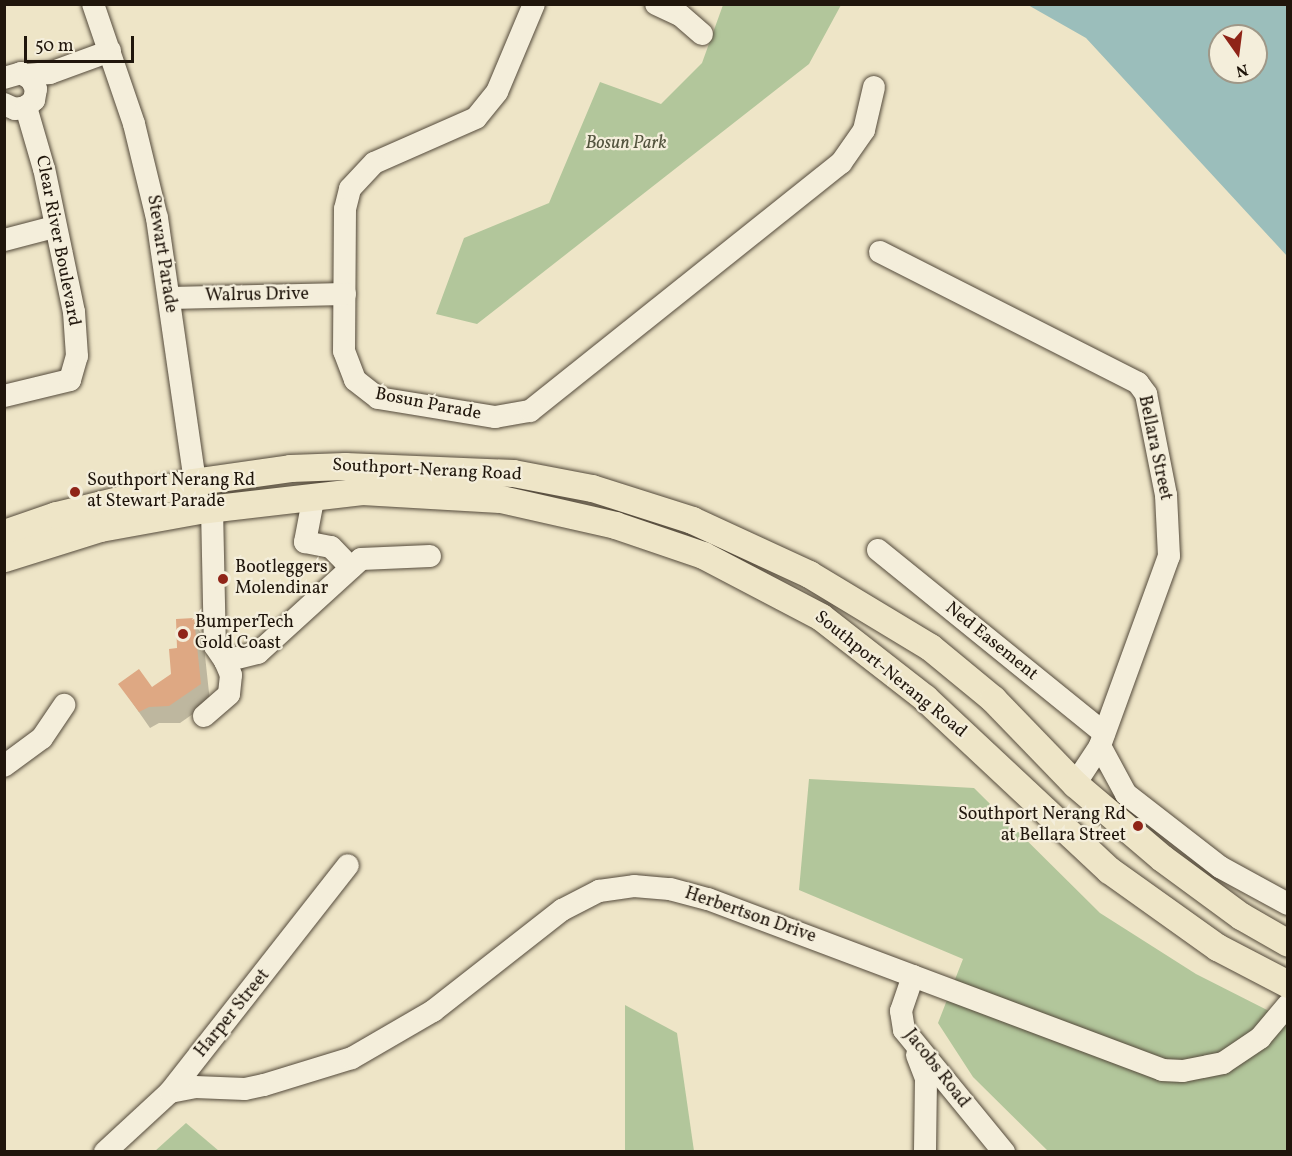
<!DOCTYPE html>
<style>
body{margin:0}
#map{position:relative;width:1292px;height:1156px;overflow:hidden;background:#eee5c7;font-family:Vollkorn,serif}
div>[style]{position:absolute}
.green>*{inset:0;background:#b2c69b}
.water>*{inset:0;background:#9bbebb}
.shadow>*{inset:0;background:#0003}
.building>*{inset:0;background:#dea883}
.roads{filter:drop-shadow(0 0 2px #544a3b) drop-shadow(0 0 2px #544a3b)}
.minor>*{height:22px;margin:-11px;padding:0 11px;transform-origin:11px;border-radius:11px;background:#f4eedb}
.major>*{height:27px;margin:-13.5px;padding:0 13.5px;transform-origin:13.5px;border-radius:13.5px;background:#eee5c7}
.dots>*{width:16px;height:16px;translate:-50% -50%;box-sizing:border-box;border:3px solid #f4eedb;border-radius:50%}
span{translate:-50% -50%;white-space:nowrap;text-align:center;line-height:1.15;-webkit-text-stroke:4.5px #f4eedb;paint-order:stroke}
.park-label{font-size:18px;color:#53543e;font-style:italic}
.street-label{font-size:18px;color:#20160c}
.poi-label{font-size:18px;color:#20160c}
.left{translate:0 -50%;text-align:left}
.right{translate:-100% -50%;text-align:right}
.frame{position:absolute;inset:0;border:6px solid #20160c;pointer-events:none}
.north{position:absolute;left:1208px;top:24px;width:60px;height:60px;box-sizing:border-box;background:#f4eedb;border:2px solid #9f9888;border-radius:50%;rotate:166deg;font-size:16px;font-weight:700;line-height:24px;text-align:center;color:#20160c}
.north::after{content:'';display:block;margin:auto;width:21px;height:27px;background:#8f2418;clip-path:polygon(50% 0,100% 100%,50% 72%,0 100%)}
.scale{position:absolute;left:24px;top:36px;width:110px;height:27px;box-sizing:border-box;border:3px solid #20160c;border-top:0;padding-left:8px;font-size:18px;line-height:21px;white-space:nowrap;color:#20160c;-webkit-text-stroke:4px #f4eedb;paint-order:stroke}
</style>
<div id="map">
<div class="green">
<i style="clip-path:polygon(723px 5px,841px 5px,809px 64px,477px 324px,436px 314px,464px 238px,549px 203px,600px 82px,661px 104px,702px 63px)"></i>
<i style="clip-path:polygon(809px 779px,974px 788px,1100px 913px,1196px 974px,1287px 1020px,1287px 1151px,1048px 1151px,973px 1077px,938px 1023px,963px 959px,799px 890px)"></i>
<i style="clip-path:polygon(625px 1005px,677px 1033px,694px 1151px,625px 1151px)"></i>
<i style="clip-path:polygon(186px 1123px,219px 1151px,155px 1151px)"></i>
</div>
<div class="water">
<i style="clip-path:polygon(evenodd,1028px 5px,1287px 5px,1287px 256px,1086px 38px,1028px 5px,1220px 36px,1256px 36px,1256px 72px,1220px 72px,1220px 36px)"></i>
</div>
<div class="shadow">
<i style="clip-path:polygon(193px 620px,203px 637px,210px 702px,180px 723px,159px 723px,150px 728px,120px 685px,152px 689px,172px 675px)"></i>
</div>
<div class="building">
<i style="clip-path:polygon(194px 618px,201px 684px,169px 706px,149px 707px,139px 712px,118px 684px,139px 669px,152px 687px,171px 674px,169px 649px,177px 648px,176px 619px)"></i>
</div>
<div class="roads">
<div class="minor">
<i style="left:93px;top:4px;width:127px;rotate:71.1deg"></i>
<i style="left:134px;top:124px;width:97px;rotate:76.3deg"></i>
<i style="left:157px;top:218px;width:295px;rotate:81.8deg"></i>
<i style="left:534px;top:4px;width:95px;rotate:112.8deg"></i>
<i style="left:497px;top:92px;width:33px;rotate:129deg"></i>
<i style="left:476px;top:118px;width:111px;rotate:156.2deg"></i>
<i style="left:374px;top:163px;width:35px;rotate:133deg"></i>
<i style="left:350px;top:189px;width:21px;rotate:104deg"></i>
<i style="left:345px;top:209px;width:142px;rotate:90.4deg"></i>
<i style="left:344px;top:351px;width:31px;rotate:69deg"></i>
<i style="left:355px;top:380px;width:29px;rotate:38deg"></i>
<i style="left:378px;top:398px;width:119px;rotate:9.2deg"></i>
<i style="left:495px;top:417px;width:36px;rotate:-10deg"></i>
<i style="left:530px;top:411px;width:398px;rotate:-38.6deg"></i>
<i style="left:841px;top:163px;width:40px;rotate:-55.1deg"></i>
<i style="left:864px;top:130px;width:44px;rotate:-76.9deg"></i>
<i style="left:656px;top:4px;width:26px;rotate:25deg"></i>
<i style="left:680px;top:15px;width:29px;rotate:41deg"></i>
<i style="left:27px;top:75px;width:23px;rotate:-5deg"></i>
<i style="left:50px;top:73px;width:64px;rotate:-20.1deg"></i>
<i style="left:4px;top:78px;width:18px;rotate:-16deg"></i>
<i style="left:21px;top:73px;width:12px;rotate:31deg"></i>
<i style="left:31px;top:79px;width:11px;rotate:63deg"></i>
<i style="left:36px;top:89px;width:11px;rotate:100deg"></i>
<i style="left:34px;top:100px;width:11px;rotate:139deg"></i>
<i style="left:26px;top:107px;width:11px;rotate:170deg"></i>
<i style="left:15px;top:109px;width:12px;rotate:-156deg"></i>
<i style="left:4px;top:240px;width:52px;rotate:-14.6deg"></i>
<i style="left:880px;top:252px;width:289px;rotate:26.9deg"></i>
<i style="left:1138px;top:383px;width:14px;rotate:54deg"></i>
<i style="left:1146px;top:394px;width:103px;rotate:78.8deg"></i>
<i style="left:1166px;top:495px;width:61px;rotate:87.2deg"></i>
<i style="left:1169px;top:556px;width:202px;rotate:110deg"></i>
<i style="left:1100px;top:746px;width:45px;rotate:123.3deg"></i>
<i style="left:170px;top:298px;width:175px;rotate:-1.3deg"></i>
<i style="left:4px;top:396px;width:68px;rotate:-13.6deg"></i>
<i style="left:70px;top:380px;width:25px;rotate:-74deg"></i>
<i style="left:77px;top:356px;width:44px;rotate:-93.9deg"></i>
<i style="left:74px;top:312px;width:146px;rotate:-101.8deg"></i>
<i style="left:44px;top:169px;width:65px;rotate:-106.2deg"></i>
<i style="left:314px;top:495px;width:48px;rotate:100.8deg"></i>
<i style="left:305px;top:542px;width:26px;rotate:11deg"></i>
<i style="left:331px;top:547px;width:29px;rotate:46deg"></i>
<i style="left:212px;top:508px;width:138px;rotate:88.8deg"></i>
<i style="left:215px;top:646px;width:18px;rotate:56deg"></i>
<i style="left:225px;top:661px;width:34px;rotate:-14deg"></i>
<i style="left:258px;top:653px;width:139px;rotate:-42.4deg"></i>
<i style="left:361px;top:559px;width:69px;rotate:-2.5deg"></i>
<i style="left:878px;top:550px;width:291px;rotate:39deg"></i>
<i style="left:204px;top:716px;width:33px;rotate:-41deg"></i>
<i style="left:229px;top:694px;width:19px;rotate:-84deg"></i>
<i style="left:231px;top:675px;width:15px;rotate:-113deg"></i>
<i style="left:1100px;top:746px;width:55px;rotate:61.6deg"></i>
<i style="left:1126px;top:794px;width:119px;rotate:37.8deg"></i>
<i style="left:1220px;top:867px;width:77px;rotate:28.6deg"></i>
<i style="left:4px;top:766px;width:47px;rotate:-36.4deg"></i>
<i style="left:42px;top:738px;width:40px;rotate:-56deg"></i>
<i style="left:913px;top:976px;width:37px;rotate:109deg"></i>
<i style="left:901px;top:1011px;width:19px;rotate:81deg"></i>
<i style="left:904px;top:1030px;width:158px;rotate:50.7deg"></i>
<i style="left:917px;top:1055px;width:26px;rotate:69deg"></i>
<i style="left:926px;top:1079px;width:73px;rotate:90.8deg"></i>
<i style="left:170px;top:1092px;width:25px;rotate:-11deg"></i>
<i style="left:195px;top:1087px;width:50px;rotate:2.3deg"></i>
<i style="left:245px;top:1089px;width:19px;rotate:-12deg"></i>
<i style="left:264px;top:1085px;width:92px;rotate:-17.1deg"></i>
<i style="left:352px;top:1058px;width:94px;rotate:-30.1deg"></i>
<i style="left:433px;top:1011px;width:164px;rotate:-38.1deg"></i>
<i style="left:562px;top:910px;width:42px;rotate:-27.2deg"></i>
<i style="left:599px;top:891px;width:35px;rotate:-8deg"></i>
<i style="left:634px;top:886px;width:36px;rotate:5deg"></i>
<i style="left:670px;top:889px;width:39px;rotate:15deg"></i>
<i style="left:708px;top:899px;width:485px;rotate:20.6deg"></i>
<i style="left:1162px;top:1070px;width:21px;rotate:3deg"></i>
<i style="left:1183px;top:1071px;width:41px;rotate:-11.3deg"></i>
<i style="left:1223px;top:1063px;width:45px;rotate:-34deg"></i>
<i style="left:1260px;top:1038px;width:43px;rotate:-49.7deg"></i>
<i style="left:105px;top:1152px;width:88px;rotate:-42.7deg"></i>
<i style="left:170px;top:1092px;width:288px;rotate:-51.9deg"></i>
</div>
<div class="major">
<i style="left:4px;top:533px;width:55px;rotate:-19.1deg"></i>
<i style="left:56px;top:515px;width:140px;rotate:-13.6deg"></i>
<i style="left:192px;top:482px;width:99px;rotate:-8.1deg"></i>
<i style="left:290px;top:468px;width:55px;rotate:-2.1deg"></i>
<i style="left:345px;top:466px;width:168px;rotate:2.4deg"></i>
<i style="left:513px;top:473px;width:80px;rotate:10.8deg"></i>
<i style="left:592px;top:488px;width:105px;rotate:17.7deg"></i>
<i style="left:692px;top:520px;width:129px;rotate:24.8deg"></i>
<i style="left:809px;top:574px;width:141px;rotate:31.1deg"></i>
<i style="left:930px;top:647px;width:82px;rotate:39.5deg"></i>
<i style="left:993px;top:699px;width:118px;rotate:46deg"></i>
<i style="left:1075px;top:784px;width:114px;rotate:40.4deg"></i>
<i style="left:1162px;top:858px;width:98px;rotate:36.3deg"></i>
<i style="left:1241px;top:916px;width:54px;rotate:29.9deg"></i>
<i style="left:4px;top:558px;width:101px;rotate:-17.4deg"></i>
<i style="left:100px;top:528px;width:101px;rotate:-10.3deg"></i>
<i style="left:199px;top:510px;width:164px;rotate:-6.6deg"></i>
<i style="left:362px;top:491px;width:139px;rotate:3.3deg"></i>
<i style="left:501px;top:499px;width:117px;rotate:12.8deg"></i>
<i style="left:615px;top:525px;width:93px;rotate:18.8deg"></i>
<i style="left:703px;top:555px;width:133px;rotate:27.7deg"></i>
<i style="left:821px;top:617px;width:132px;rotate:37.9deg"></i>
<i style="left:925px;top:698px;width:252px;rotate:43.1deg"></i>
<i style="left:1109px;top:870px;width:133px;rotate:35.5deg"></i>
<i style="left:1217px;top:947px;width:80px;rotate:27.5deg"></i>
</div>
</div>
<div class="dots">
<i style="left:75px;top:492px;background:#8f2418"></i>
<i style="left:223px;top:579px;background:#8f2418"></i>
<i style="left:183px;top:634px;background:#8f2418"></i>
<i style="left:1138px;top:826px;background:#8f2418"></i>
</div>
<div class="park-label">
<span style="left:626px;top:144px">Bosun Park</span>
</div>
<div class="street-label">
<span style="left:57px;top:241px;rotate:79deg">Clear River Boulevard</span>
<span style="left:161px;top:254px;rotate:81deg">Stewart Parade</span>
<span style="left:257px;top:296px;rotate:-1deg">Walrus Drive</span>
<span style="left:428px;top:405px;rotate:11deg">Bosun Parade</span>
<span style="left:1154px;top:448px;rotate:78deg">Bellara Street</span>
<span style="left:427px;top:471px;rotate:3deg">Southport-Nerang Road</span>
<span style="left:991px;top:642px;rotate:39deg">Ned Easement</span>
<span style="left:890px;top:675px;rotate:39deg">Southport-Nerang Road</span>
<span style="left:750px;top:916px;rotate:19deg">Herbertson Drive</span>
<span style="left:233px;top:1014px;rotate:-51deg">Harper Street</span>
<span style="left:936px;top:1069px;rotate:52deg">Jacobs Road</span>
</div>
<div class="poi-label">
<span class="left" style="left:87px;top:492px">Southport Nerang Rd<br>at Stewart Parade</span>
<span class="left" style="left:235px;top:579px">Bootleggers<br>Molendinar</span>
<span class="left" style="left:195px;top:634px">BumperTech<br>Gold Coast</span>
<span class="right" style="left:1126px;top:826px">Southport Nerang Rd<br>at Bellara Street</span>
</div>
<div class="frame"></div>
<div class="north">N</div>
<div class="scale">50 m</div>
</div>
